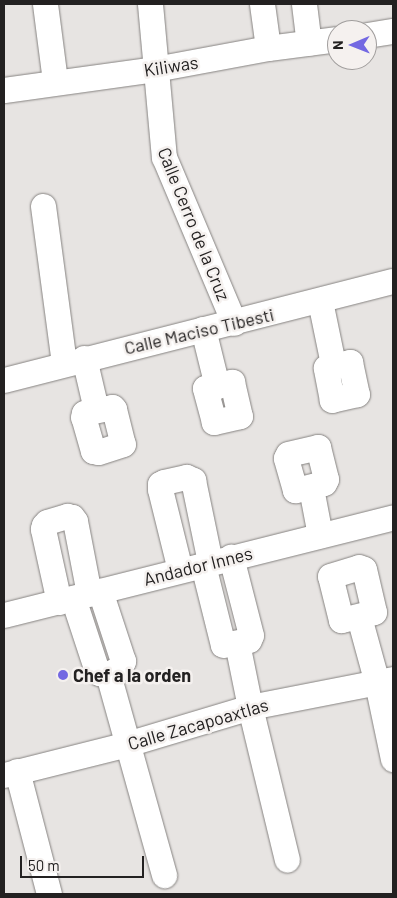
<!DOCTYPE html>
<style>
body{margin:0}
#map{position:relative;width:397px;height:898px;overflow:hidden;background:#e7e4e2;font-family:Barlow,sans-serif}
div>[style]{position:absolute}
.roads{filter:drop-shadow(0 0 1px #868381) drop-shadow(0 0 1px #868381)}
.minor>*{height:25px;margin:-12.5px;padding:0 12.5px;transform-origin:12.5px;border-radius:12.5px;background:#fff}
.dots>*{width:14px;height:14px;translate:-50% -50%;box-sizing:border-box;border:2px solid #f5f1ef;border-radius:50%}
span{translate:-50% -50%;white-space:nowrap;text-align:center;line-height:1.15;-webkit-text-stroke:5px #f5f1ef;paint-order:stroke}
.street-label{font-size:18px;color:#232121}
.poi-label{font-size:18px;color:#232121;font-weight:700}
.left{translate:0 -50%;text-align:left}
.frame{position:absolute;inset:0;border:5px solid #232121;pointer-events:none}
.north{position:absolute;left:327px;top:20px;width:50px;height:50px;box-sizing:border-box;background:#f5f1ef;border:1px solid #a19e9d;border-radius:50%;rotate:269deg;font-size:14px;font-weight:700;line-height:20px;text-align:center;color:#232121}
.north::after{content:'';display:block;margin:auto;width:18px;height:22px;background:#7368e2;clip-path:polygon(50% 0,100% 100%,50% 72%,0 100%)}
.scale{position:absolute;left:20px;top:856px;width:124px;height:22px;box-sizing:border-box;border:2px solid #232121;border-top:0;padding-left:6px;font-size:15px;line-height:18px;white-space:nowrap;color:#232121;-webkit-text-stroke:4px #f5f1ef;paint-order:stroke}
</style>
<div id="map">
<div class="roads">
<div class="minor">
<i style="left:45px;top:4px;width:78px;rotate:82.6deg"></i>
<i style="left:150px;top:4px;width:154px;rotate:84.8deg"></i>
<i style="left:164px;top:157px;width:180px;rotate:67.1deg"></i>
<i style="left:262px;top:4px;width:44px;rotate:82.2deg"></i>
<i style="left:304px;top:4px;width:39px;rotate:83deg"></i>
<i style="left:367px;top:35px;width:26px;rotate:-9deg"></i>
<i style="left:4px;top:90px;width:152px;rotate:-7.9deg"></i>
<i style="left:155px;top:69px;width:115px;rotate:-10.5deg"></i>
<i style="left:268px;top:48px;width:70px;rotate:-7.4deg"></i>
<i style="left:43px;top:206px;width:158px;rotate:82.4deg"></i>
<i style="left:320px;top:301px;width:64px;rotate:78.3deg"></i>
<i style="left:203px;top:329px;width:59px;rotate:76.2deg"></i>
<i style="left:84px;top:358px;width:52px;rotate:76.8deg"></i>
<i style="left:350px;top:362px;width:33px;rotate:78deg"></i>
<i style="left:357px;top:394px;width:26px;rotate:167deg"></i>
<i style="left:332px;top:400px;width:33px;rotate:-101deg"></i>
<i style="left:326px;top:368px;width:25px;rotate:-14deg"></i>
<i style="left:4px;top:380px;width:401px;rotate:-14.3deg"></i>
<i style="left:232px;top:382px;width:35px;rotate:77deg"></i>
<i style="left:240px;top:416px;width:27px;rotate:167deg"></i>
<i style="left:214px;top:422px;width:35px;rotate:-105deg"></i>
<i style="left:205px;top:388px;width:28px;rotate:-13deg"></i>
<i style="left:112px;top:407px;width:3px;rotate:45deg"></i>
<i style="left:114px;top:409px;width:36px;rotate:76deg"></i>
<i style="left:123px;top:444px;width:26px;rotate:162deg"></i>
<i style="left:98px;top:452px;width:5px;rotate:-169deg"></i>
<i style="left:93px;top:451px;width:35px;rotate:-106deg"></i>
<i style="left:83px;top:417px;width:4px;rotate:-76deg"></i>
<i style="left:84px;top:413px;width:29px;rotate:-12deg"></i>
<i style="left:318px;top:447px;width:33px;rotate:76deg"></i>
<i style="left:326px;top:479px;width:4px;rotate:117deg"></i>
<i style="left:324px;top:483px;width:30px;rotate:166deg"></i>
<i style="left:295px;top:490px;width:33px;rotate:-106deg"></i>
<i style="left:286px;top:458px;width:4px;rotate:-63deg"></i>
<i style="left:288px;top:454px;width:31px;rotate:-13deg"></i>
<i style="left:311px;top:488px;width:48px;rotate:79.2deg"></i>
<i style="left:203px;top:565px;width:82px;rotate:76deg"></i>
<i style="left:223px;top:645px;width:26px;rotate:-11deg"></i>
<i style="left:249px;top:640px;width:5px;rotate:-68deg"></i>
<i style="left:251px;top:635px;width:81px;rotate:-104.4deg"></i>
<i style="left:359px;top:567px;width:5px;rotate:22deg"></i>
<i style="left:364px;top:569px;width:44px;rotate:76.9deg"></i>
<i style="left:374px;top:612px;width:34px;rotate:166deg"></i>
<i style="left:341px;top:620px;width:45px;rotate:-104deg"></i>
<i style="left:330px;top:576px;width:30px;rotate:-17deg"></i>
<i style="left:180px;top:570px;width:83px;rotate:-103.9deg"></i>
<i style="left:160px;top:489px;width:5px;rotate:-90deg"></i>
<i style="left:160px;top:484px;width:4px;rotate:-27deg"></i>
<i style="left:164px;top:482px;width:23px;rotate:-13deg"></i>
<i style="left:186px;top:477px;width:8px;rotate:23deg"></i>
<i style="left:193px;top:480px;width:84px;rotate:78.3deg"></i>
<i style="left:73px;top:598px;width:74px;rotate:71.8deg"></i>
<i style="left:96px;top:668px;width:6px;rotate:59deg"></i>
<i style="left:99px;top:673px;width:9px;rotate:6deg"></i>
<i style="left:108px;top:674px;width:13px;rotate:-27deg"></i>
<i style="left:120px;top:668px;width:8px;rotate:-67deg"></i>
<i style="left:123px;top:661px;width:74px;rotate:-108.2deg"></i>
<i style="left:59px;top:602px;width:75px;rotate:-102.4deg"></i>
<i style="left:43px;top:529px;width:4px;rotate:-76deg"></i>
<i style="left:44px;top:525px;width:4px;rotate:-45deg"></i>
<i style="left:47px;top:522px;width:21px;rotate:-17deg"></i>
<i style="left:67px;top:516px;width:5px;rotate:11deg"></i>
<i style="left:72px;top:517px;width:5px;rotate:53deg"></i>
<i style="left:75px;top:521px;width:74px;rotate:79.1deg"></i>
<i style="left:4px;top:615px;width:401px;rotate:-14.1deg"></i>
<i style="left:359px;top:617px;width:68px;rotate:74.7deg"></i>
<i style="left:377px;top:683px;width:78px;rotate:78.1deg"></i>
<i style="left:237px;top:643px;width:65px;rotate:78.5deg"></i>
<i style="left:250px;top:707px;width:157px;rotate:76.4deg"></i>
<i style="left:108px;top:674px;width:209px;rotate:74.4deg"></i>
<i style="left:17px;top:771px;width:127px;rotate:75.4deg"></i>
<i style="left:4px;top:775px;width:127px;rotate:-14.1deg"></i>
<i style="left:127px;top:744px;width:128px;rotate:-16.7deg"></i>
<i style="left:250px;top:707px;width:146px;rotate:-11.1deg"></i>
</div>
</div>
<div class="dots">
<i style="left:63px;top:675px;background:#7368e2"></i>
</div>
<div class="street-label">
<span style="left:171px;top:66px;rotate:-9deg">Kiliwas</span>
<span style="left:194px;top:224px;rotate:68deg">Calle Cerro de la Cruz</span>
<span style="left:199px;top:331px;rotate:-13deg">Calle Maciso Tibesti</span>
<span style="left:198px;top:566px;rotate:-14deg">Andador Innes</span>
<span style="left:198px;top:724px;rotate:-16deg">Calle Zacapoaxtlas</span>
</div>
<div class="poi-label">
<span class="left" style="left:73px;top:675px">Chef a la orden</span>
</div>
<div class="frame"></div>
<div class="north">N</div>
<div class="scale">50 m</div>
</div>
